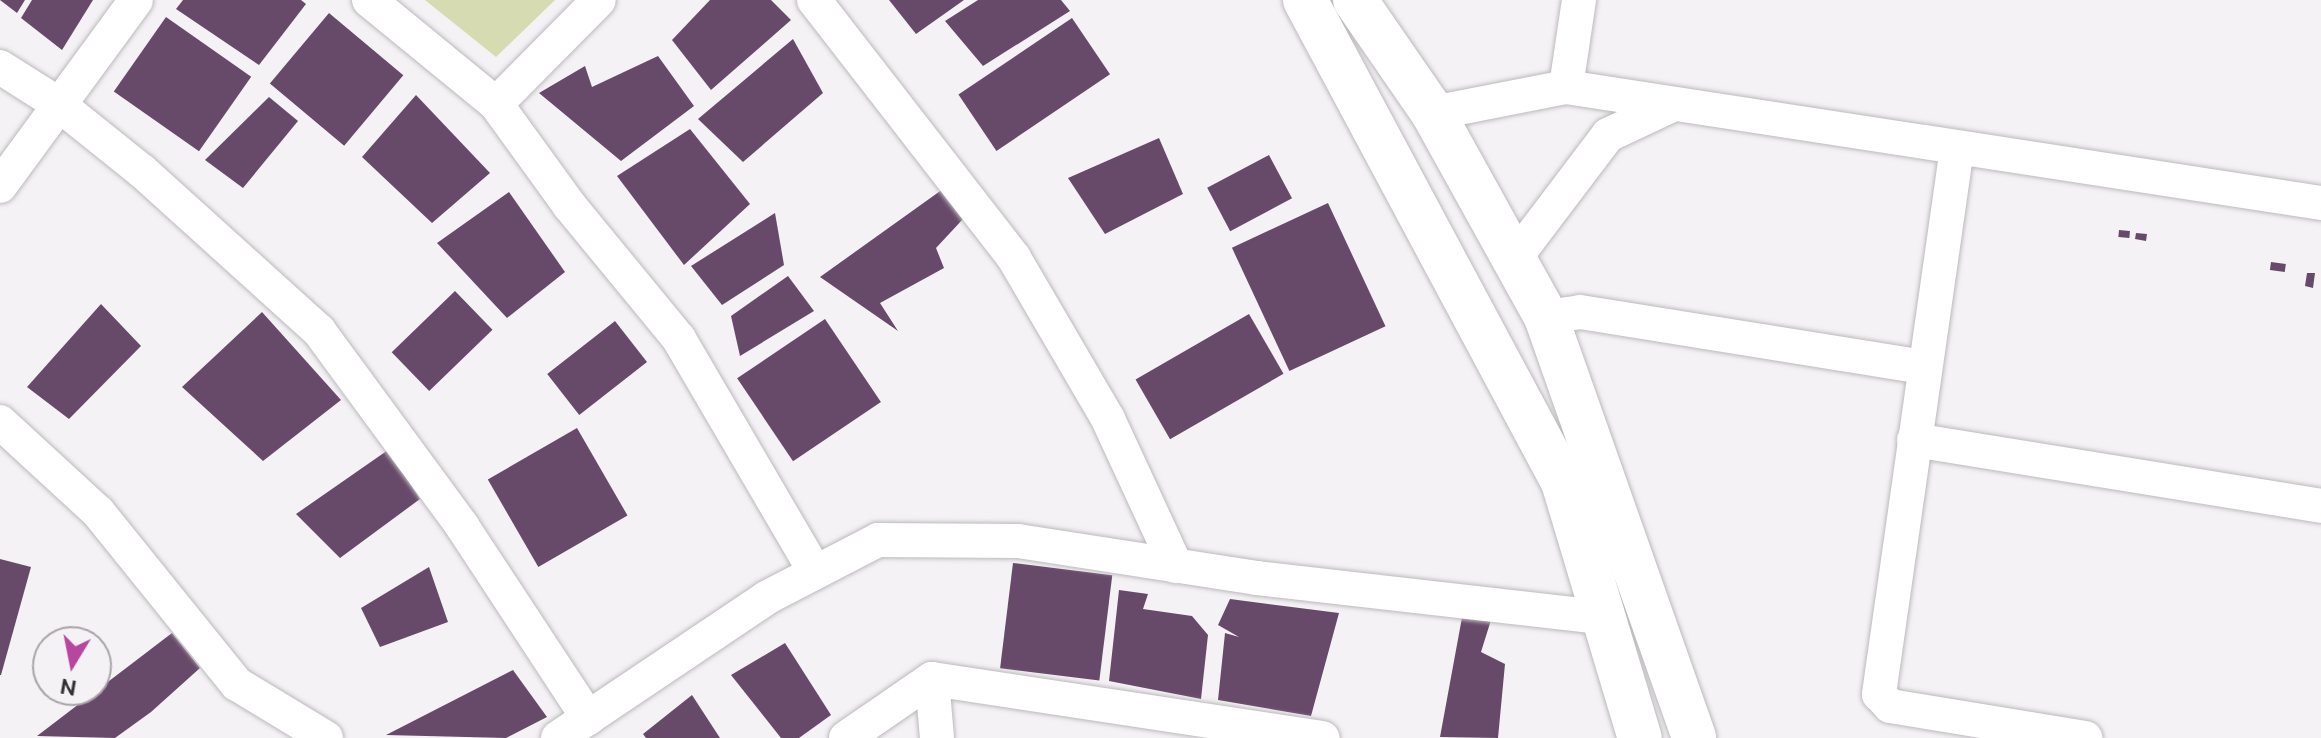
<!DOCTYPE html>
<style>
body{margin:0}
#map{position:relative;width:2321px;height:738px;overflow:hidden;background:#f5f2f5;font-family:Ubuntu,sans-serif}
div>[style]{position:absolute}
.green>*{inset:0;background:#d7dbb1}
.building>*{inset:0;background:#674a69;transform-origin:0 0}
.roads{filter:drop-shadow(0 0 2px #bcb9bd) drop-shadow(0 0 2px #bcb9bd)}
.minor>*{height:34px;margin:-17px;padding:0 17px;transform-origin:17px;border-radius:17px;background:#fff}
.tertiary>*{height:44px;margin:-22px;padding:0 22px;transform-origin:22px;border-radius:22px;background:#fff}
span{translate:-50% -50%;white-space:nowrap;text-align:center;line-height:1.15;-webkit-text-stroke:8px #f5f2f5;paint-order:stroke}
.north{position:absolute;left:32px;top:626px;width:80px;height:80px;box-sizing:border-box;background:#f5f2f5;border:2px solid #a7a5a7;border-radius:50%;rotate:190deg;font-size:22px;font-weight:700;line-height:32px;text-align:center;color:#323132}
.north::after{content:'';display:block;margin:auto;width:28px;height:36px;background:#b845a0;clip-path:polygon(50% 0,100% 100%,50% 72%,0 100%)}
</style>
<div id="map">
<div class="green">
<i style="clip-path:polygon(425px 0,555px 0,496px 57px)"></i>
</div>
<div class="building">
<i style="clip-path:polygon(0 0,25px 0,17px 13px)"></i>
<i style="clip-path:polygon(32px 0,93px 0,62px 50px,21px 18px)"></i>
<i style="clip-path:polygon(183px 0,301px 0,306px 4px,259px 65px,176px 9px)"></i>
<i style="clip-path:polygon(710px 0,771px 0,791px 20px,711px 90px,672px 40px)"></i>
<i style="clip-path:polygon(889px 0,964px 0,916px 34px)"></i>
<i style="clip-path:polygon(978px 0,1061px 0,1070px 11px,983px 66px,945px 21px)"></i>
<i style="left:329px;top:13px;width:97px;height:92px;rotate:40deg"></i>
<i style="left:166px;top:17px;width:104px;height:91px;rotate:35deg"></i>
<i style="left:1072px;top:18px;width:68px;height:137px;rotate:56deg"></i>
<i style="clip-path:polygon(793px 39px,823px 93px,743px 162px,698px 119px)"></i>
<i style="clip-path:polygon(658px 56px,694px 106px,621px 161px,539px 93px,585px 66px,592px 87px)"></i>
<i style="clip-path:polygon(416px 95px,490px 173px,432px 223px,362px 157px)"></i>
<i style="clip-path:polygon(269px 97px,298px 121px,243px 188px,205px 160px)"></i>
<i style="clip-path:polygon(690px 129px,750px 204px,684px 265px,617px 176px)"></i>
<i style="clip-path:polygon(1159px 138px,1183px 194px,1105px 234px,1068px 178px)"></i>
<i style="left:1269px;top:155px;width:49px;height:70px;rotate:62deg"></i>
<i style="clip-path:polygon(943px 189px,963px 219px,936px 248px,944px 268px,880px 303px,898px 331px,820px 277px)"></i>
<i style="clip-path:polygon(509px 192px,565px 272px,507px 318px,437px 243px)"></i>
<i style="left:1328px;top:203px;width:136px;height:106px;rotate:65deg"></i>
<i style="clip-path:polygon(775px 213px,784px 265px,722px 305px,691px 266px)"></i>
<i style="left:2119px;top:230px;width:11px;height:7px;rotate:5deg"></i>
<i style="clip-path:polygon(2136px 233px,2147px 234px,2146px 241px,2135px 239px)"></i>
<i style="left:2271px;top:262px;width:15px;height:8px;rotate:8deg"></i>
<i style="clip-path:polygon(2307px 273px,2315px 273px,2313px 288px,2305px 286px)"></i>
<i style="clip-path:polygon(788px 276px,814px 311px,740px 356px,731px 316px)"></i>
<i style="left:455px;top:291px;width:54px;height:88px;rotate:46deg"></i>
<i style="clip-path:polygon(101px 304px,141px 346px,69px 419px,27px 387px)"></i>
<i style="clip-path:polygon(262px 312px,341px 400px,263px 461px,182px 387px)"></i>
<i style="left:1249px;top:314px;width:69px;height:131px;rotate:60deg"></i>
<i style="left:825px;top:319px;width:100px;height:106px;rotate:56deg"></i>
<i style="left:615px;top:321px;width:52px;height:86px;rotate:52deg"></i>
<i style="left:577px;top:428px;width:101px;height:103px;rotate:60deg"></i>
<i style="clip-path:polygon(388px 450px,420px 499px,340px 558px,296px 514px)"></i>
<i style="clip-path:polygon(0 559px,31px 567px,1px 675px,0 675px)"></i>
<i style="left:1013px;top:563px;width:100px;height:106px;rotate:7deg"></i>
<i style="clip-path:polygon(429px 567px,448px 622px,380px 647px,361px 608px)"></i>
<i style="clip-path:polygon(1119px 590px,1148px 594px,1143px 609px,1192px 616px,1208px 635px,1201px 699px,1109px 681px)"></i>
<i style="clip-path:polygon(1230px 599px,1339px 613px,1311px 716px,1218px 700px,1225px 633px,1239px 637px,1218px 625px)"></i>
<i style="clip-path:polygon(1463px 612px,1491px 620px,1481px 652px,1505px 664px,1498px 738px,1440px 737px)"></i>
<i style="clip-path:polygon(172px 633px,200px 668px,151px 712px,115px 738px,37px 736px)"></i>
<i style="clip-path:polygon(785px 643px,831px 715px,799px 738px,781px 738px,731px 675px)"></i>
<i style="clip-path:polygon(513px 670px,547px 717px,506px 738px,386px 735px)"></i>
<i style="clip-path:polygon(692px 695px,720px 738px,646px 738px,643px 734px)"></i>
</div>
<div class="roads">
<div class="minor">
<i style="left:369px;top:0;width:164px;rotate:39.3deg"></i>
<i style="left:496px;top:104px;width:146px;rotate:-45.3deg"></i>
<i style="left:814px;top:0;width:326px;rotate:52.2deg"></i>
<i style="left:1014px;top:258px;width:186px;rotate:59.7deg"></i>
<i style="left:1108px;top:419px;width:162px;rotate:65.2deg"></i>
<i style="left:0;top:67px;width:67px;rotate:32.3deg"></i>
<i style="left:57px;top:103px;width:109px;rotate:38.7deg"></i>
<i style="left:142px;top:171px;width:239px;rotate:42.1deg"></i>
<i style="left:319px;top:331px;width:242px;rotate:53.7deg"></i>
<i style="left:462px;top:526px;width:230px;rotate:56.7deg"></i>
<i style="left:1566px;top:87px;width:88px;rotate:-81.5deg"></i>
<i style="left:496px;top:104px;width:125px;rotate:54.1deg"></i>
<i style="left:569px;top:205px;width:173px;rotate:50.6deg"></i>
<i style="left:679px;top:339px;width:270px;rotate:59.7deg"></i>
<i style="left:1433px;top:113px;width:136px;rotate:-11.1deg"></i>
<i style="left:1566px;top:87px;width:764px;rotate:8.73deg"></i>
<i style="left:1957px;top:148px;width:552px;rotate:98.13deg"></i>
<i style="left:1879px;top:694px;width:16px;rotate:47deg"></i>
<i style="left:1890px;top:706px;width:198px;rotate:9.3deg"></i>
<i style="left:0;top:186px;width:230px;rotate:-53.8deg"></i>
<i style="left:1515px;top:258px;width:154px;rotate:-52.9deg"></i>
<i style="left:1608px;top:135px;width:71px;rotate:-25.1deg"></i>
<i style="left:1546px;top:317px;width:34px;rotate:-8deg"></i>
<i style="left:1580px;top:312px;width:349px;rotate:9.1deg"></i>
<i style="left:0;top:422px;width:133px;rotate:42.6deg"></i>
<i style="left:98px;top:512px;width:221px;rotate:51.1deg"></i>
<i style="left:237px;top:684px;width:104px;rotate:31.2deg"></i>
<i style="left:1914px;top:440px;width:412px;rotate:9.2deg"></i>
<i style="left:932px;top:679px;width:59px;rotate:85.2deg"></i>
<i style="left:558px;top:738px;width:251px;rotate:-33.9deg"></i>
<i style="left:766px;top:598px;width:126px;rotate:-27.4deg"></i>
<i style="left:878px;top:540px;width:140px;rotate:0.4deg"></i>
<i style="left:1018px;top:541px;width:242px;rotate:8.8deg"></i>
<i style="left:1257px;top:578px;width:351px;rotate:6.5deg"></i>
<i style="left:846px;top:738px;width:104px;rotate:-34.5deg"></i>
<i style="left:932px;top:679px;width:395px;rotate:8.6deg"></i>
</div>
<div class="tertiary">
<i style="left:1305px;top:0;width:547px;rotate:61.84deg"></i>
<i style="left:1563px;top:482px;width:267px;rotate:73.3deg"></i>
<i style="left:1355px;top:0;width:137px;rotate:55.4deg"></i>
<i style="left:1433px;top:113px;width:233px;rotate:61deg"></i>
<i style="left:1546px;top:317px;width:446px;rotate:70.6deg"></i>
</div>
</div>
<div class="north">N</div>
</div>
